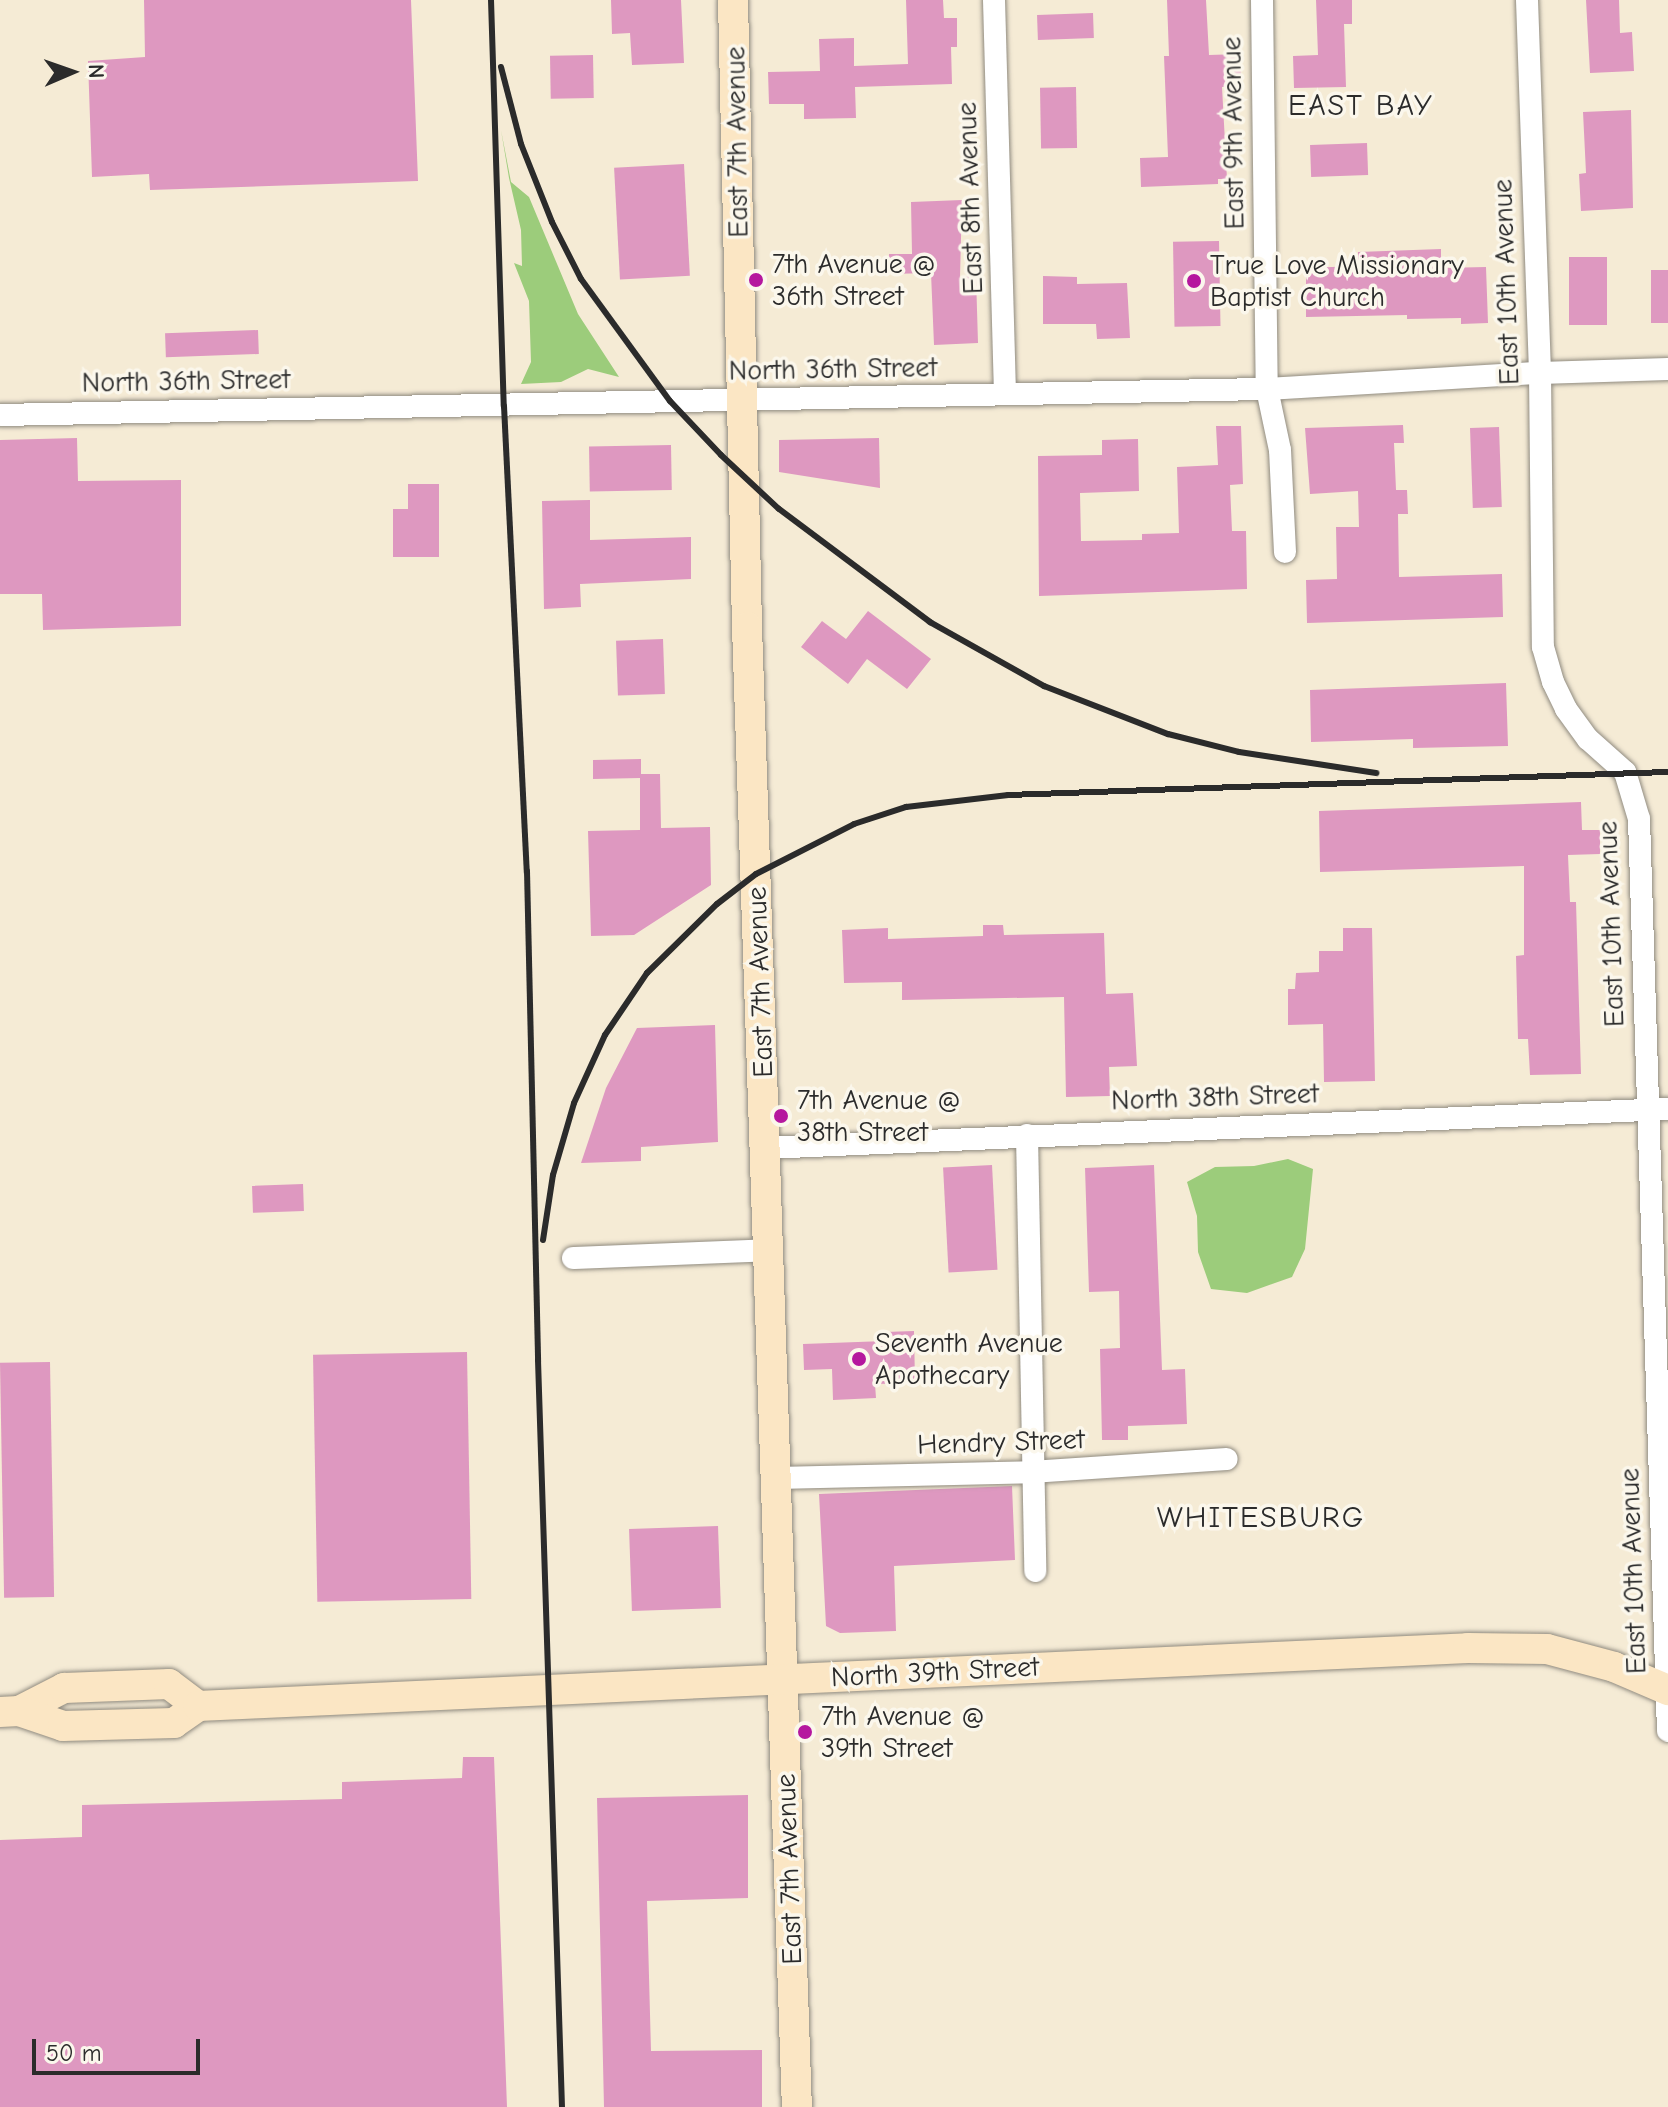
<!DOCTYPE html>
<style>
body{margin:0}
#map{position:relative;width:1668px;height:2107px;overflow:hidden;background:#f5ebd5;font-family:"Comic Neue",sans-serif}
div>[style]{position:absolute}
.green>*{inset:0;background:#9ccc7b}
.building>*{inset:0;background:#de98c0;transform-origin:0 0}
.roads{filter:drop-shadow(0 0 2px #908b80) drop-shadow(0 0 2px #908b80)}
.street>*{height:22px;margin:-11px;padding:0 11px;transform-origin:11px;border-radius:11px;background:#fff}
.secondary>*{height:30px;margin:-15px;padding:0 15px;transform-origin:15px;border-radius:15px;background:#fbe6c4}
.rail>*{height:6px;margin:-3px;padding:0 3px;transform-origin:3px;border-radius:3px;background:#2b2b2b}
.dots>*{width:22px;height:22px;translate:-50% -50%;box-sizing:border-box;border:4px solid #fbf7ec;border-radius:50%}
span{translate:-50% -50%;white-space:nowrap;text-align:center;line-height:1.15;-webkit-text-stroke:7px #fbf7ec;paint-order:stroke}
.street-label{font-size:28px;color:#2b2b2b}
.poi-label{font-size:28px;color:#2b2b2b}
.left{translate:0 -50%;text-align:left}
.neighbourhood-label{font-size:30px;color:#2b2b2b;letter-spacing:2px}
.north{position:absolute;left:32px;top:32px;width:80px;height:80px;-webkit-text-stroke:6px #fbf7ec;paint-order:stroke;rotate:88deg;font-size:22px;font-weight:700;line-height:32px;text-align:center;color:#2b2b2b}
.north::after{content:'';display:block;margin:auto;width:28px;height:36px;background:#2b2b2b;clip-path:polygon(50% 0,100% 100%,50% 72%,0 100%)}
.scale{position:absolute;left:32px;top:2039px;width:168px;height:36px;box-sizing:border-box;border:4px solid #2b2b2b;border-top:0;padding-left:10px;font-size:24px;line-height:28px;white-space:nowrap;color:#2b2b2b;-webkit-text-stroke:6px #fbf7ec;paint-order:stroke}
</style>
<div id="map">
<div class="green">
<i style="clip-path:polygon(501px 130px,511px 182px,529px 197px,578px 314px,619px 377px,588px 369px,561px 382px,521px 384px,531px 362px,529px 301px,514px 263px,522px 266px,521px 230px,509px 178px)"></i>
<i style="clip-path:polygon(1288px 1159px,1313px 1169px,1305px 1249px,1292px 1277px,1247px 1293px,1211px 1289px,1198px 1252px,1197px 1216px,1187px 1182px,1215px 1167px,1254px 1166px)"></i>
</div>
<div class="building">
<i style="clip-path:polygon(144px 0,411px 0,418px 181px,150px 190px,149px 174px,92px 177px,88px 61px,145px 57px)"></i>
<i style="clip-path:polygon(611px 0,681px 0,684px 63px,632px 65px,630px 33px,612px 34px)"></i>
<i style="clip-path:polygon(906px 0,943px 0,944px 18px,957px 18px,957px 47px,951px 47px,952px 84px,855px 87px,856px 118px,804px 119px,804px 104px,769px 104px,768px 72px,820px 71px,819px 39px,854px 38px,854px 66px,908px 64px)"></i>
<i style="clip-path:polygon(1167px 0,1206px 0,1209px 55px,1240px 54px,1241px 87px,1222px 87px,1227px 179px,1218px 179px,1218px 184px,1141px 187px,1140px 158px,1168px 157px,1164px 56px,1169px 56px)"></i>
<i style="clip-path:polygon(1316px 0,1352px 0,1352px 24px,1344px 24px,1346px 87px,1294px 88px,1293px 56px,1318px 55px)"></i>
<i style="clip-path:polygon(1586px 0,1619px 0,1620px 33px,1632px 32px,1634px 71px,1590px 73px)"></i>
<i style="left:1093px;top:13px;width:25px;height:56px;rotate:88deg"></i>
<i style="left:593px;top:55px;width:43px;height:43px;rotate:89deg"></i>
<i style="left:1076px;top:87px;width:61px;height:36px;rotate:89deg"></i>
<i style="clip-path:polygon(1631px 110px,1633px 208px,1581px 211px,1579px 174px,1586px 173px,1583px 112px)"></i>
<i style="left:1367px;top:143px;width:32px;height:57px;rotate:88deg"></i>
<i style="left:684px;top:164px;width:112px;height:70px;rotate:87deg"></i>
<i style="clip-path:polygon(962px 200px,960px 277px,976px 276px,978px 343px,934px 345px,931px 273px,889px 274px,889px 254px,912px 254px,911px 202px)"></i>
<i style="left:1219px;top:241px;width:85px;height:46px;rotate:89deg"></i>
<i style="clip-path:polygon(1441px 249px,1441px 268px,1486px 267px,1488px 323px,1461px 324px,1461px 318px,1407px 319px,1407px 315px,1306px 317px,1306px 268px,1358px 266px,1358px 252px)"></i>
<i style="left:1569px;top:257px;width:38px;height:68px"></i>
<i style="left:1668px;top:270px;width:53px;height:17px;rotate:90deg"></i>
<i style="clip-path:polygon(1043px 276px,1077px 277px,1077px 284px,1127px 283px,1130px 338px,1097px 339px,1096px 324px,1043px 324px)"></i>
<i style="left:258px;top:330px;width:24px;height:93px;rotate:88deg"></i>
<i style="clip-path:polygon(1403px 425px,1404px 443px,1394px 443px,1396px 490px,1407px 490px,1408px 514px,1398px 514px,1399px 577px,1502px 574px,1503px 617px,1307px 623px,1306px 580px,1337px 579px,1336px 527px,1359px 527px,1358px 491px,1310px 494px,1305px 428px)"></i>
<i style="clip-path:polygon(1216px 426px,1241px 426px,1243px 484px,1230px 485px,1232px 531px,1246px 531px,1247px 589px,1039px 596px,1038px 456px,1102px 455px,1102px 440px,1138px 439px,1139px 491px,1080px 493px,1081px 541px,1142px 540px,1142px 534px,1179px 533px,1177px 467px,1218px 465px)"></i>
<i style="left:1499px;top:427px;width:80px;height:29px;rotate:88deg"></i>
<i style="clip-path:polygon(77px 438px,78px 481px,181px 480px,181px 626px,43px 630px,42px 594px,0 594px,0 440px)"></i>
<i style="clip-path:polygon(879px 438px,880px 488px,779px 472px,779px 440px)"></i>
<i style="left:671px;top:445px;width:45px;height:82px;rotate:89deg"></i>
<i style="clip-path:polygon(408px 484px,439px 484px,439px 557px,393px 557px,393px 509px,408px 509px)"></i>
<i style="clip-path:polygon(590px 500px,590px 540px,691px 537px,691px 579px,580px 584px,581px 607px,544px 609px,542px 501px)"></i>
<i style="clip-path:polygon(868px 611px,931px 659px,907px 689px,867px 659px,848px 684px,801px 647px,822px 621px,846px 639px)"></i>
<i style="left:663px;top:639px;width:55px;height:47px;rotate:88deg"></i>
<i style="clip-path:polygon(1506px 683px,1508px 746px,1413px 748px,1413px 739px,1311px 742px,1310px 690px)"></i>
<i style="clip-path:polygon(641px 759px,641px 774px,660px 774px,661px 828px,710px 827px,711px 885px,634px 935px,591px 936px,588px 831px,640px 830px,640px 778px,593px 779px,593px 760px)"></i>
<i style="clip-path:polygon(1581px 802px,1582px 830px,1600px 830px,1600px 854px,1568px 855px,1570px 902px,1576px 902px,1581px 1074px,1530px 1075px,1528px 1039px,1518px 1039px,1516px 956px,1524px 955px,1524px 866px,1320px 872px,1319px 811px)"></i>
<i style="clip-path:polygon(983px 925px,1003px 925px,1004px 935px,1104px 933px,1106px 994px,1133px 993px,1137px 1066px,1109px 1067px,1110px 1096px,1066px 1097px,1064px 997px,902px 1000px,902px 982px,844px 983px,842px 930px,888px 928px,888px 939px,983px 936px)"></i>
<i style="clip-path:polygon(1343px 928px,1372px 928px,1375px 1081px,1324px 1082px,1323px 1024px,1288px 1025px,1288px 989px,1295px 989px,1296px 973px,1319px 972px,1319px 951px,1343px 951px)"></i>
<i style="clip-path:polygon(715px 1025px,718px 1142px,641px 1147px,641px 1161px,581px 1163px,606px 1088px,637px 1028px)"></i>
<i style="left:992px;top:1165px;width:105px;height:49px;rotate:87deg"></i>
<i style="clip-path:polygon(1154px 1165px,1162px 1370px,1185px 1369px,1187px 1424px,1128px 1426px,1128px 1440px,1102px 1440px,1100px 1349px,1120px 1348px,1119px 1291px,1089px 1292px,1085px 1168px)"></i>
<i style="left:303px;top:1184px;width:27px;height:51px;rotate:88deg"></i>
<i style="clip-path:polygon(914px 1331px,915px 1383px,875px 1384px,876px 1398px,833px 1400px,832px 1369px,804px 1370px,803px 1344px,885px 1341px,885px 1332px)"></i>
<i style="left:467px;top:1352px;width:247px;height:154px;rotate:89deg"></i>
<i style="left:50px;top:1362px;width:235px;height:50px;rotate:89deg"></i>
<i style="clip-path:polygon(1012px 1486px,1015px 1560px,894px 1566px,896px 1631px,840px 1633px,826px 1626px,819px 1494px)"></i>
<i style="left:718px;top:1526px;width:82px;height:89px;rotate:88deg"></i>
<i style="clip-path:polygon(463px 1757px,494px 1757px,507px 2107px,0 2107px,0 1840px,82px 1837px,82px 1805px,342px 1799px,342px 1782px,462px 1778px)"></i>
<i style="clip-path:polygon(748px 1795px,748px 1898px,647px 1901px,651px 2051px,762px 2050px,762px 2107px,604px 2107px,597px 1798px)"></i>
</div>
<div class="roads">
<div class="street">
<i style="left:994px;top:0;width:394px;rotate:88.4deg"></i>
<i style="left:1262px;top:0;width:389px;rotate:89.3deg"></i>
<i style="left:1267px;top:389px;width:62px;rotate:78deg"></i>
<i style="left:1280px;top:450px;width:102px;rotate:87.2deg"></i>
<i style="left:1527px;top:0;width:373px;rotate:88deg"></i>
<i style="left:1540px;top:373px;width:274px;rotate:89.4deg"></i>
<i style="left:1543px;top:647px;width:36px;rotate:74deg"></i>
<i style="left:1553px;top:682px;width:30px;rotate:64deg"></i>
<i style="left:1566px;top:709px;width:37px;rotate:54deg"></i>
<i style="left:1588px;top:739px;width:50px;rotate:41.7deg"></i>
<i style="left:1625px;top:772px;width:49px;rotate:73.4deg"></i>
<i style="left:1639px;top:819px;width:912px;rotate:88.18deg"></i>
<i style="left:0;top:415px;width:1267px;rotate:-1.18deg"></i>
<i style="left:1267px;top:389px;width:273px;rotate:-3.4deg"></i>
<i style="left:1540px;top:373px;width:128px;rotate:-1.8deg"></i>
<i style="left:1027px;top:1135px;width:436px;rotate:88.9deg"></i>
<i style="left:765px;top:1148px;width:904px;rotate:-2.47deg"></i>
<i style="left:573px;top:1258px;width:196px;rotate:-2.3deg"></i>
<i style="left:776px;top:1478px;width:255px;rotate:-1.3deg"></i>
<i style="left:1031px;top:1472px;width:196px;rotate:-3.8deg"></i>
</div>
<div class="secondary">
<i style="left:733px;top:0;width:627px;rotate:88.72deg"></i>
<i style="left:747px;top:627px;width:1481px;rotate:88.07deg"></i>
<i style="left:19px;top:1711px;width:51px;rotate:-27.1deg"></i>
<i style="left:64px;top:1688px;width:105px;rotate:-2.2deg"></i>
<i style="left:169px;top:1684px;width:36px;rotate:37deg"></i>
<i style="left:0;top:1712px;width:19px;rotate:-3deg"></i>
<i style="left:19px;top:1711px;width:46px;rotate:18.8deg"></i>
<i style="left:63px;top:1726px;width:111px;rotate:-1.5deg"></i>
<i style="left:174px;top:1723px;width:29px;rotate:-35deg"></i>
<i style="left:198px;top:1706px;width:1271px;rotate:-2.61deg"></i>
<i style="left:1468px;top:1648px;width:79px;rotate:0.7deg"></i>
<i style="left:1547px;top:1649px;width:69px;rotate:15deg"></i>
<i style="left:1614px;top:1667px;width:59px;rotate:23.1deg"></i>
</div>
</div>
<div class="rail">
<i style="left:491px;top:0;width:406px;rotate:88.2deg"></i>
<i style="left:504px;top:406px;width:466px;rotate:87.2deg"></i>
<i style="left:527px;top:871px;width:489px;rotate:88.7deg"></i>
<i style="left:538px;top:1360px;width:747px;rotate:88.16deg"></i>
<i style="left:501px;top:67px;width:80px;rotate:75.4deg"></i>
<i style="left:521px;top:144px;width:84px;rotate:68.3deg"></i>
<i style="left:552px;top:222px;width:64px;rotate:63deg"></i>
<i style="left:581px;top:279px;width:151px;rotate:53.9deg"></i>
<i style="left:670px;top:401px;width:74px;rotate:46.6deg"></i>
<i style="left:721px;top:455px;width:79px;rotate:43deg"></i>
<i style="left:779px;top:509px;width:189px;rotate:36.8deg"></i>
<i style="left:930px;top:622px;width:131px;rotate:29.3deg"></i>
<i style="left:1044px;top:686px;width:133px;rotate:21.2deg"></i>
<i style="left:1168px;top:734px;width:73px;rotate:14.2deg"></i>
<i style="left:1239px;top:752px;width:139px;rotate:8.7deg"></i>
<i style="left:543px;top:1240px;width:66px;rotate:-81.3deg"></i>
<i style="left:553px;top:1175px;width:75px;rotate:-73.7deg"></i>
<i style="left:574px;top:1103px;width:75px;rotate:-65.5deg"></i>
<i style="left:605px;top:1035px;width:75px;rotate:-55.9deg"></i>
<i style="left:647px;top:973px;width:98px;rotate:-44.6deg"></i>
<i style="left:717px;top:904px;width:49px;rotate:-37.6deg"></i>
<i style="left:756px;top:874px;width:110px;rotate:-27deg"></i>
<i style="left:854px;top:824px;width:55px;rotate:-18.1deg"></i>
<i style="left:906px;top:807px;width:103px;rotate:-6.7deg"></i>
<i style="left:1008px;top:795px;width:660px;rotate:-2deg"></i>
</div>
<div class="dots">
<i style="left:756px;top:280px;background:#b5179e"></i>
<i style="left:1194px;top:281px;background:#b5179e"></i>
<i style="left:781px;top:1116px;background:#b5179e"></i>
<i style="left:859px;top:1359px;background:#b5179e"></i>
<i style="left:805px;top:1732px;background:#b5179e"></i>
</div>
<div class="street-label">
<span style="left:1233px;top:133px;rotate:-91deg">East 9th Avenue</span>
<span style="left:737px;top:142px;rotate:-91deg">East 7th Avenue</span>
<span style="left:970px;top:198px;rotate:-92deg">East 8th Avenue</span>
<span style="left:1506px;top:282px;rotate:-92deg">East 10th Avenue</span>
<span style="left:833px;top:369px;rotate:-1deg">North 36th Street</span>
<span style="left:186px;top:381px;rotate:-1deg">North 36th Street</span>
<span style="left:1611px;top:924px;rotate:-92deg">East 10th Avenue</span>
<span style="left:760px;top:982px;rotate:-92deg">East 7th Avenue</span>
<span style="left:1215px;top:1097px;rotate:-2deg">North 38th Street</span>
<span style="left:1001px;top:1442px;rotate:-2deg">Hendry Street</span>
<span style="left:1633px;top:1571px;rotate:-92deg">East 10th Avenue</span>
<span style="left:935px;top:1672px;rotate:-3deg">North 39th Street</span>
<span style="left:789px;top:1869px;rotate:-92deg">East 7th Avenue</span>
</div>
<div class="poi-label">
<span class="left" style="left:772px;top:280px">7th Avenue @<br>36th Street</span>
<span class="left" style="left:1210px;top:281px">True Love Missionary<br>Baptist Church</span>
<span class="left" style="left:797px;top:1116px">7th Avenue @<br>38th Street</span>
<span class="left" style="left:875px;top:1359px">Seventh Avenue<br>Apothecary</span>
<span class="left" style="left:821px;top:1732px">7th Avenue @<br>39th Street</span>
</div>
<div class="neighbourhood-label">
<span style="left:1361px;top:106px">EAST BAY</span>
<span style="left:1261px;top:1518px">WHITESBURG</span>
</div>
<div class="north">N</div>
<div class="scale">50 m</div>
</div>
